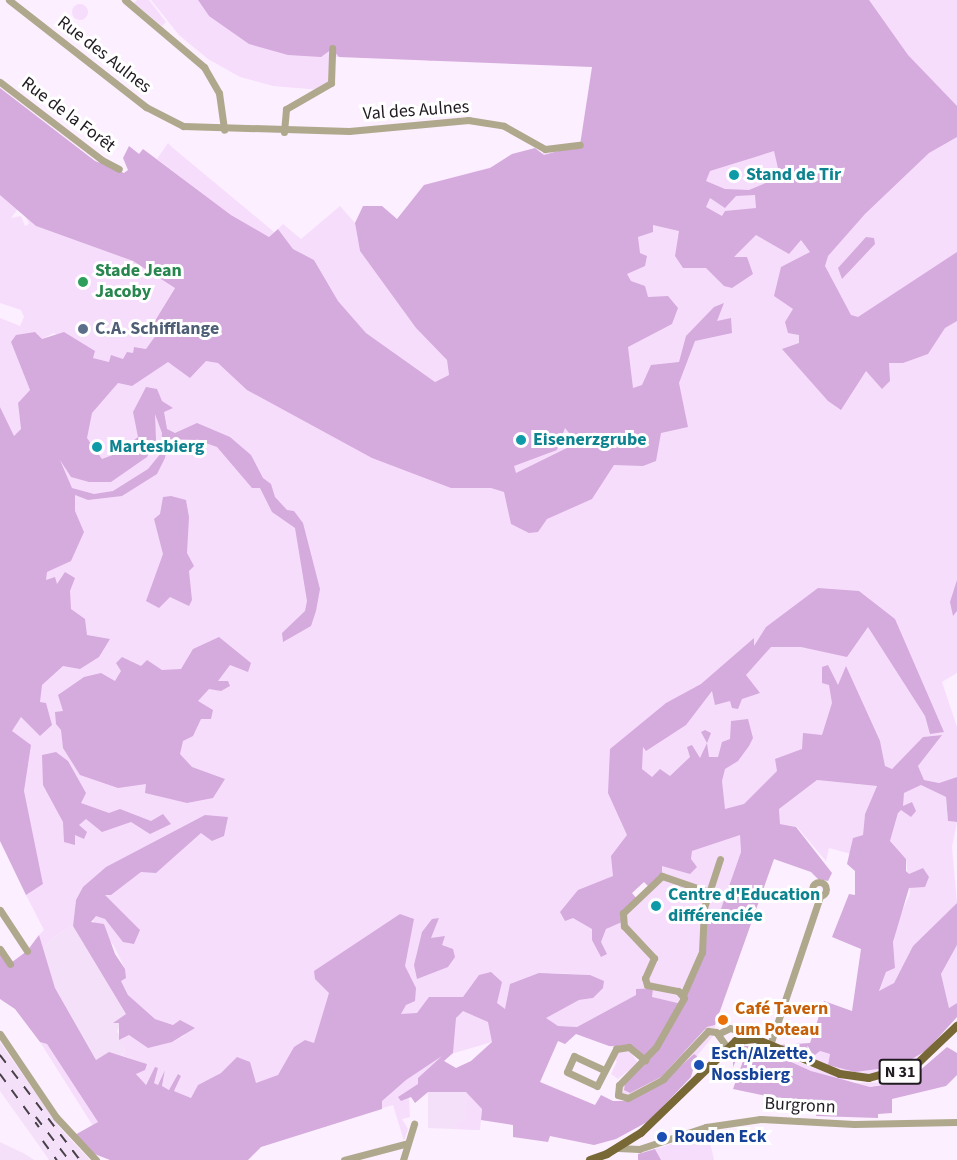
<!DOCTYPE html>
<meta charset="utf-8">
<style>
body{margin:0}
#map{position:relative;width:957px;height:1160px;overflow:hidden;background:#fcefff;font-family:"Source Sans 3",sans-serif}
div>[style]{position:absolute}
.built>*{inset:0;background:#f5e0f9}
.green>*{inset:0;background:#f7ddfc}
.round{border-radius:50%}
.forest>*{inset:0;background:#d5aadd}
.minor>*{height:7px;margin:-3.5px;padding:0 3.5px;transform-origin:3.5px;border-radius:3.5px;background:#b0a88d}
.minor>.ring{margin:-3.5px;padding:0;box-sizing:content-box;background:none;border:7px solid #b0a88d;border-radius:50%}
.major>*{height:8px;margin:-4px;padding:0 4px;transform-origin:4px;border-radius:4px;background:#776835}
.rail>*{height:1.5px;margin-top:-0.75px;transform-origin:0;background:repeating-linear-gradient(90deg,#474048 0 10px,transparent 0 20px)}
.dots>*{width:16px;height:16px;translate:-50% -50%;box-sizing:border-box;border:3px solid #fff;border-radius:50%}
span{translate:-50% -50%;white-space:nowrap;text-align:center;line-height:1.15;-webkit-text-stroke:6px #fff;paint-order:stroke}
.shield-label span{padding:2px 4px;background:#fff;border:2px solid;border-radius:4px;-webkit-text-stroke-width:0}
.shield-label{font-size:16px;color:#201a21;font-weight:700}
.street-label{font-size:18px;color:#201a21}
.culture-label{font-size:18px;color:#0d838f;font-weight:700}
.left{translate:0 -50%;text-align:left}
.leisure-label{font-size:18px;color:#27864d;font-weight:700}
.service-label{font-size:18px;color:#4e5e75;font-weight:700}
.food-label{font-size:18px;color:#c56008;font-weight:700}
.transit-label{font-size:18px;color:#164399;font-weight:700}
</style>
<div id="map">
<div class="built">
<i style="clip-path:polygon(73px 926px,126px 1014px,117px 1031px,125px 1049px,123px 1056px,109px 1053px,96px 1060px,55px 988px,43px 950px,52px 938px)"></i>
<i style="clip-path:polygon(0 1042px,60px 1128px,90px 1160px,49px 1160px,45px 1154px,0 1091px)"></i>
<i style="clip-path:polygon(428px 1092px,467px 1092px,480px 1130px,428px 1128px)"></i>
<i style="clip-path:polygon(0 1142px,25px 1154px,34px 1160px,0 1160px)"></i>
</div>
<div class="green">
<i style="clip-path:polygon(137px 0,149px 0,166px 22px,162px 26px,134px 3px)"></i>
<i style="clip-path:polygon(evenodd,151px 0,198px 0,209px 16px,300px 0,957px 0,957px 673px,942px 682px,957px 727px,957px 777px,939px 783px,924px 780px,918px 766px,941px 735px,923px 737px,892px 769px,885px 766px,880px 741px,666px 866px,691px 859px,692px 851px,740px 834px,741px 852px,716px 923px,709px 921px,682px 1004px,651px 997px,652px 988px,637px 989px,636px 995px,577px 1027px,558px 1026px,545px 1018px,579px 1000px,593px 998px,590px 975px,551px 973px,492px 1042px,444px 1056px,419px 1084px,399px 1097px,409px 1097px,410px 1117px,402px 1119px,408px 1129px,404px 1141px,393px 1105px,319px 1127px,221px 1073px,198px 1085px,191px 1098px,174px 1091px,181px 1076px,178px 1074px,170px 1090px,162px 1087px,165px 1070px,158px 1085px,154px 1083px,156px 1067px,145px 1085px,136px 1073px,147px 1064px,123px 1056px,125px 1049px,119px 1040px,129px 1035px,172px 1042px,185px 1035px,173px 1025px,155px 1019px,129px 996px,121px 981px,125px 969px,114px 946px,76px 900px,73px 926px,52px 938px,43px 950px,39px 935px,44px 930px,26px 895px,43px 884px,29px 819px,4px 743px,0 533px,35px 387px,244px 324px,133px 253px,17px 210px,11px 218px,21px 216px,25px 226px,29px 224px,25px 214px,36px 226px,133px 261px,175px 287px,153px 324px,156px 335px,146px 349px,134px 347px,133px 353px,123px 359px,109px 362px,93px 358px,54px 333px,42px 339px,11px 342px,30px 390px,18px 403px,21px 430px,14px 437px,0 407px,0 318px,20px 326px,24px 317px,21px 310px,0 303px,0 88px,95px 161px,124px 173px,334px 321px,453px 395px,424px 185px,548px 152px,705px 147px,659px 69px,333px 49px,339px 57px,333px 57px,332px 78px,320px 90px,273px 86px,240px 77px,208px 59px,179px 35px,151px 0,657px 879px,622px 922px,606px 929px,601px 942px,592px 933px,644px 881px,657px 879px)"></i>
<i class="round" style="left:72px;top:4px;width:16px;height:16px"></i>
<i style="clip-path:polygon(168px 143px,173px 148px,274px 232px,269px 237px,231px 215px,157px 159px)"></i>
<i style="clip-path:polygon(340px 206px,355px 223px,360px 251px,416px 328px,447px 360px,449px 375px,435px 382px,366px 333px,338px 301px,314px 260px,293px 249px,278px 229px,283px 224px,301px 239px)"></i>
<i style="clip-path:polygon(817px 780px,877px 786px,865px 814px,863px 835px,853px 838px,851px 854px,829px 848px,826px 861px,797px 827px,780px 824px,779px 809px)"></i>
<i style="clip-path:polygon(921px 785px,946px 797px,948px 821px,957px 822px,952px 847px,957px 903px,913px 946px,894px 983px,879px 992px,886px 972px,895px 968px,893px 942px,898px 919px,910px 894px,906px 859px,890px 841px,904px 793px)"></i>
<i style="clip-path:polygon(957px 945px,957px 1003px,949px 1008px,941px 974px)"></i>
<i style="clip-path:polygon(715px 1025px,714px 1035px,697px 1056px,694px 1054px,664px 1081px,628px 1101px,617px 1100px,621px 1098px,619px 1085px,689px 1050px,707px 1027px)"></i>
<i style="clip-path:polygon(947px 1030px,933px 1046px,916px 1059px,900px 1068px,870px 1074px,838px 1071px,811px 1058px,819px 1051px,830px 1054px,828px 1065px,855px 1072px,927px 1050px)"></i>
<i style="clip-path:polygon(40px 1042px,47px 1044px,98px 1122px,93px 1126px)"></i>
<i style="clip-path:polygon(756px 1046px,854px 1083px,894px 1082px,870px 1087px,851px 1084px,811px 1071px)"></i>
<i style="clip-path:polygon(629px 1050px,638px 1063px,618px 1079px,611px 1074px,617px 1061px,612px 1058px,618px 1051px)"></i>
<i style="clip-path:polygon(467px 1092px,482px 1109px,480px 1130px,457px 1129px,456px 1123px,466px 1120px)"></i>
<i style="clip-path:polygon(708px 1133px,714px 1160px,661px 1160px,655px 1149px)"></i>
</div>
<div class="forest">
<i style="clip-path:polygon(evenodd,198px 0,869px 0,908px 55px,957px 106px,957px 137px,929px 153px,865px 214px,828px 256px,825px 266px,851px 315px,858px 317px,957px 252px,957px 321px,945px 328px,928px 354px,903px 363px,889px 363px,890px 381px,882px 389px,866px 371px,841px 410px,828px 401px,782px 349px,799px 343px,799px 335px,788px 333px,785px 322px,793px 309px,774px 296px,781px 267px,810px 252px,801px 240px,789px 254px,756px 235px,734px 257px,747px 257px,753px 274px,732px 288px,724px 286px,706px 268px,683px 268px,675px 256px,679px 231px,653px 225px,653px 232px,638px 237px,640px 253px,647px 256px,645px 266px,627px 274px,631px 281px,645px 286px,648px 297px,668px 296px,678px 308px,672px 324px,628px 347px,633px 388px,642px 385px,651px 365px,679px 362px,686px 336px,714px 307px,724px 303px,717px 321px,731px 318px,732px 333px,695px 341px,679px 383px,688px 427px,661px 433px,656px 461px,643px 466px,614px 465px,592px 499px,547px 519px,538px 532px,529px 533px,511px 524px,504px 492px,491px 488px,451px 488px,372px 458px,247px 390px,218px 363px,206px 361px,190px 378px,168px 362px,132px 386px,118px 383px,92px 413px,87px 438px,102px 459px,118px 453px,138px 437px,133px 412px,146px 387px,157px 389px,162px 401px,173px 408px,164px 412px,167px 429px,175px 433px,197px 423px,230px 437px,251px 455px,263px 478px,271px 484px,275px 497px,287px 510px,294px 511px,303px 523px,320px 589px,316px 611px,311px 626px,283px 642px,282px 633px,305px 611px,307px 601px,295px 528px,272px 512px,260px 488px,252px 488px,217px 447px,197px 440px,168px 439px,165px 458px,157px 474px,122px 496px,88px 500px,75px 495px,75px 511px,84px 532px,71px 561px,47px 572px,46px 580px,55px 577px,57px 584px,65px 572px,75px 578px,70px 591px,71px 609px,85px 619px,87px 635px,110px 639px,99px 657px,80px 669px,63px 666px,42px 685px,40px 702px,46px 703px,52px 725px,40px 736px,21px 717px,12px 731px,31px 745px,24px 791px,43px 884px,26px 895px,0 841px,0 407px,14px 436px,21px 429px,18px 403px,30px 390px,11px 342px,16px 335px,35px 332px,42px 339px,64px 332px,95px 351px,93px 358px,109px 362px,111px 355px,123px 359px,127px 352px,133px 353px,134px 347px,146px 349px,156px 335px,153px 324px,175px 288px,133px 261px,36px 226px,0 195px,0 88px,95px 161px,124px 173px,128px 170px,123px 158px,129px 146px,139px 154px,143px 149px,231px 215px,269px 237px,278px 229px,293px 249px,314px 260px,338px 301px,366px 333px,435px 382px,449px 375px,447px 360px,416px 328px,360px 251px,355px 223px,363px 206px,382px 206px,397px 219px,424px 185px,490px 168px,512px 154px,535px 148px,544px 155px,580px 145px,592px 67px,339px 57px,332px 49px,321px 57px,288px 55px,249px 44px,209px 16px,198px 0,774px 151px,780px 177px,749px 190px,725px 189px,706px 181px,710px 171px,774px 151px,198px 0,755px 195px,756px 208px,725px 211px,722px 216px,706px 207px,710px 198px,725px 208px,736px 196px,755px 195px,198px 0,155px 414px,162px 433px,161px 453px,148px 469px,113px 491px,94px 494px,72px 488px,60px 460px,71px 477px,89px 482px,111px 482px,147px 457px,156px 440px,155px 414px,198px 0,565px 428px,577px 443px,516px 473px,514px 466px,557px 450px,565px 428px)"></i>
<i style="clip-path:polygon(866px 237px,874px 238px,875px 244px,842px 279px,838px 268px)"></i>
<i style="clip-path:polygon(171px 496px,186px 500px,189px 517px,187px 553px,194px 566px,189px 571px,192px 600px,189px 606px,170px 597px,159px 608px,146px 601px,163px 554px,154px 519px,160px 514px,163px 497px)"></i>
<i style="clip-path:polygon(957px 580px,957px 611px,953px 616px,950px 602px)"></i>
<i style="clip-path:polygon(evenodd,818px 588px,859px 591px,895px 619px,944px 732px,930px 734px,925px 716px,868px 627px,847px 657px,801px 647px,771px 647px,746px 675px,760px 693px,742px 699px,738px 709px,732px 708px,730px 701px,715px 705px,712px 691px,686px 725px,646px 751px,643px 747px,642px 769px,652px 777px,660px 769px,670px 776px,690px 757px,687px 747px,692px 745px,700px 758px,707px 743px,701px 732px,705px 730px,711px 733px,707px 743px,709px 757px,718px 757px,722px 742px,730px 739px,731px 721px,748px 719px,753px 738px,749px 746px,738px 761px,725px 769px,722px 781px,725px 809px,744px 804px,777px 771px,775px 759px,802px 749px,803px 733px,822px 735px,832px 703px,829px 685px,822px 683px,822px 667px,828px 665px,838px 685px,846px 666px,880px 741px,885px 766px,892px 769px,923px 737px,942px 735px,918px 766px,924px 780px,939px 783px,957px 777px,957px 822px,948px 821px,946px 797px,921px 785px,904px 793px,903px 806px,912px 802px,916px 811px,911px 817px,901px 810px,898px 813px,890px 841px,906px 859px,906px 871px,909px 874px,923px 868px,929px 877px,925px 887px,909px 888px,893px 942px,895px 968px,886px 972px,879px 991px,894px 983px,913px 946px,957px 903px,957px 945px,941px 974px,949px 1008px,957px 1003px,957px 1017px,927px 1050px,900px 1066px,855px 1072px,828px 1065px,830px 1054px,820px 1051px,811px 1058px,779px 1045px,810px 1043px,824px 1001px,852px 1011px,861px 949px,832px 937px,849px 894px,855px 895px,855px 871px,847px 864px,853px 838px,863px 835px,865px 814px,877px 786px,817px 780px,779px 809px,780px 824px,796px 827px,832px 873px,828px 881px,818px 879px,811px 872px,774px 859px,715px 1025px,707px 1027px,661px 1077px,630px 1093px,624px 1090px,625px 1084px,645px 1060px,623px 1047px,609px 1046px,576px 1034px,565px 1044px,558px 1041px,540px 1082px,595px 1105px,601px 1095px,613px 1101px,628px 1101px,664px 1081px,694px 1054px,697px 1056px,691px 1077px,649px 1121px,616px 1139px,594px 1145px,550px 1136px,548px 1142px,513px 1137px,513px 1125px,481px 1120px,482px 1109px,466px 1092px,428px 1092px,415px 1103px,411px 1097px,401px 1101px,398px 1097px,418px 1084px,418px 1078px,442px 1056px,406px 1080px,382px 1101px,382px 1109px,261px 1147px,248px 1160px,110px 1160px,87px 1151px,73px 1136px,98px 1122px,47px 1044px,40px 1042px,15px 1009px,0 999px,0 953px,8px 965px,27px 951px,39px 935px,55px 988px,96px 1060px,109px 1052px,147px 1064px,145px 1070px,136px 1074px,146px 1085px,155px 1067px,158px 1068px,154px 1083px,158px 1085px,165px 1070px,162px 1086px,169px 1090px,178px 1074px,181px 1076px,174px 1091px,191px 1098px,198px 1085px,221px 1073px,237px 1057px,250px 1062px,256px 1083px,278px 1075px,294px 1047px,305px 1040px,314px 1043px,329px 993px,315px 979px,314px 971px,400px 914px,414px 919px,405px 966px,416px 988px,415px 1001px,406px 1005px,401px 1014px,417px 1013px,429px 997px,463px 997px,479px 975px,491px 972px,502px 982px,497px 1003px,505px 1009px,510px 984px,539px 973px,590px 975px,604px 981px,603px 988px,593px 998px,579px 1000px,546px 1018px,558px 1026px,577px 1027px,636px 995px,636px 989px,653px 988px,652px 997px,682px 1004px,698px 966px,705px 915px,716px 923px,741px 852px,740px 835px,692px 851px,691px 859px,697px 867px,690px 874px,662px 866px,662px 876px,649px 887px,644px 882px,632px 893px,637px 899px,625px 911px,622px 922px,606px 929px,601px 942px,607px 954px,601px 957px,592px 940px,592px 929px,573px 918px,565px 921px,560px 912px,578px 890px,613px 876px,611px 856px,627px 835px,608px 793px,610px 749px,666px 703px,701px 684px,754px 638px,754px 646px,766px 627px,818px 588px,463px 1011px,488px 1022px,492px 1042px,471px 1061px,456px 1068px,444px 1061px,453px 1053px,456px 1018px,463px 1011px)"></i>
<i style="clip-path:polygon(219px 637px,251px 663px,248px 672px,230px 665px,218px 681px,228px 681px,230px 686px,221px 691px,209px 689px,198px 701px,213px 710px,211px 719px,201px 719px,193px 736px,183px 741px,180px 754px,192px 767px,225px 779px,213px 798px,187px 803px,145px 793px,146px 784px,118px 788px,80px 775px,63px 748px,61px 730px,56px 724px,55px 712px,63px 711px,58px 695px,84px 677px,101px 673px,115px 681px,121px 671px,116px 663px,122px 657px,141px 666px,147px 660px,162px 670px,181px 669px,193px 649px)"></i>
<i style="clip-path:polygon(56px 752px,68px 761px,86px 793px,81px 803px,109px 813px,120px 809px,151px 821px,163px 814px,171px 824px,150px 834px,131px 822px,102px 832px,86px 819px,79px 825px,87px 832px,84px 839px,75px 835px,75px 845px,64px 842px,63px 822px,43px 785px,42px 755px)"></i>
<i style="clip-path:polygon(205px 815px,228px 817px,224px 836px,212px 841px,201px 833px,156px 873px,141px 872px,111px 895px,105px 895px,140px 930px,134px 944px,123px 942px,105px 919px,96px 916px,91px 922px,104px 924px,115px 954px,125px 969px,126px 978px,121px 981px,128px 995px,155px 1019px,173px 1025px,180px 1020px,195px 1028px,172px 1042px,148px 1048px,129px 1035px,119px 1040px,119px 1023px,113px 1023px,126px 1014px,73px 926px,76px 900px,83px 887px,106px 867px)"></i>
<i style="clip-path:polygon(439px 918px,431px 938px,445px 936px,442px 945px,453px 949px,455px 957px,448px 967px,417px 979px,414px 965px,422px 932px,432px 919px)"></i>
<i style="clip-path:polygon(745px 1046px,756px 1046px,811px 1071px,870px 1087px,890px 1084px,918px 1072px,947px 1047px,957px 1053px,957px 1075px,946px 1086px,892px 1099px,892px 1113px,878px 1114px,878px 1118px,816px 1116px,818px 1107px,733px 1089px,743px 1061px,738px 1056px,733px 1067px,733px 1049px)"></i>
<i style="clip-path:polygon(655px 1149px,661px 1160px,638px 1160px,638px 1154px)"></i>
</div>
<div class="minor">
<i style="left:9px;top:0;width:174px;rotate:38deg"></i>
<i style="left:146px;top:107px;width:42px;rotate:27.2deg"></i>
<i style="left:183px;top:126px;width:166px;rotate:1.7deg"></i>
<i style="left:349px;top:131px;width:120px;rotate:-5.3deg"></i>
<i style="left:468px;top:120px;width:36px;rotate:9deg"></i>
<i style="left:504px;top:126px;width:47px;rotate:29.3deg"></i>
<i style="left:545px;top:149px;width:35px;rotate:-7deg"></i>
<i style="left:125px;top:0;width:104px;rotate:40.3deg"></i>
<i style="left:204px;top:67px;width:30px;rotate:60deg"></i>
<i style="left:219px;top:93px;width:37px;rotate:82deg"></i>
<i style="left:0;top:82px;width:128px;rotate:37.4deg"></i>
<i style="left:102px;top:160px;width:19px;rotate:28deg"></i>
<i style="left:284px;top:132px;width:23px;rotate:-85deg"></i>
<i style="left:286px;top:109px;width:52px;rotate:-30deg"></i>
<i style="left:331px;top:83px;width:35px;rotate:-88deg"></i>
<i style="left:720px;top:859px;width:35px;rotate:108deg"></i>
<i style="left:709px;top:892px;width:50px;rotate:-161.2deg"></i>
<i style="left:662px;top:876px;width:54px;rotate:136.5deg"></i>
<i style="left:623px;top:913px;width:13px;rotate:86deg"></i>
<i style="left:624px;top:926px;width:44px;rotate:46.8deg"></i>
<i style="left:654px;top:958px;width:22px;rotate:114deg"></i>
<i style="left:645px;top:978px;width:7px;rotate:74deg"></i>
<i style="left:647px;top:985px;width:32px;rotate:11deg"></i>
<i style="left:678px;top:991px;width:9px;rotate:49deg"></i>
<i style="left:684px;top:998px;width:56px;rotate:119.7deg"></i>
<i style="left:656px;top:1047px;width:53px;rotate:134.2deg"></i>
<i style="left:619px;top:1085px;width:10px;rotate:96deg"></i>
<i style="left:618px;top:1095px;width:10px;rotate:17deg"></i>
<i style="left:628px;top:1098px;width:40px;rotate:-28deg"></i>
<i style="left:663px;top:1079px;width:66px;rotate:-46.8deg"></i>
<i style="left:708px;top:1031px;width:8px;rotate:7deg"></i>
<i style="left:716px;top:1032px;width:17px;rotate:54deg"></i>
<i class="ring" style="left:812px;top:882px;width:7px;height:7px"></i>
<i style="left:0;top:910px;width:49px;rotate:56.6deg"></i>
<i style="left:0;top:949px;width:18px;rotate:56deg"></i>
<i style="left:683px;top:995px;width:47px;rotate:-66.2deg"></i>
<i style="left:702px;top:952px;width:44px;rotate:-87.4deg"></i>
<i style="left:704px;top:908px;width:17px;rotate:-73deg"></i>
<i style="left:0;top:1034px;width:100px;rotate:56deg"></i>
<i style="left:56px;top:1117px;width:59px;rotate:47.1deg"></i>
<i style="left:718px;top:1034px;width:13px;rotate:-27deg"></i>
<i style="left:730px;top:1028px;width:13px;rotate:18deg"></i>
<i style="left:770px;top:1045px;width:157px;rotate:-71.4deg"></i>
<i style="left:604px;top:1070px;width:33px;rotate:-155deg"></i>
<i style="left:574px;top:1056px;width:17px;rotate:114deg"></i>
<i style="left:567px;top:1072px;width:33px;rotate:25deg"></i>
<i style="left:597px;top:1086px;width:42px;rotate:-62.8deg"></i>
<i style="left:616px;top:1049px;width:13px;rotate:-9deg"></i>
<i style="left:629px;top:1047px;width:21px;rotate:39deg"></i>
<i style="left:618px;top:1148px;width:21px;rotate:3deg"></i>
<i style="left:639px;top:1149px;width:71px;rotate:-18.2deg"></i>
<i style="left:706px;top:1127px;width:55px;rotate:-8.4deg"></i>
<i style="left:760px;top:1119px;width:94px;rotate:3deg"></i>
<i style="left:854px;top:1124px;width:103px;rotate:-1.1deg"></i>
<i style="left:344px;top:1160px;width:66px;rotate:-14.9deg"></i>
<i style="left:403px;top:1160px;width:38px;rotate:-73deg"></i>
</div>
<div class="major">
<i style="left:590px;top:1160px;width:18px;rotate:-19deg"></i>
<i style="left:607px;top:1154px;width:40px;rotate:-32deg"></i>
<i style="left:641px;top:1133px;width:132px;rotate:-44.1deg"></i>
<i style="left:736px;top:1041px;width:20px;rotate:-6deg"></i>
<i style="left:756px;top:1039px;width:91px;rotate:22.6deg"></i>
<i style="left:840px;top:1074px;width:29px;rotate:8deg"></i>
<i style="left:869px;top:1078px;width:49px;rotate:-15.5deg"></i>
<i style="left:916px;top:1065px;width:57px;rotate:-43.6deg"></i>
</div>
<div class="rail">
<i style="left:0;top:1055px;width:132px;rotate:52.7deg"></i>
<i style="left:0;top:1074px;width:66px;rotate:53.7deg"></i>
<i style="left:36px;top:1117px;width:54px;rotate:52.5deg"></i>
<i style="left:43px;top:1141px;width:24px;rotate:54deg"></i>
</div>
<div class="dots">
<i style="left:734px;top:175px;background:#0f9aa8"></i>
<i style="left:83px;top:282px;background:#2e9e5b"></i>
<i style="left:83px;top:329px;background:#5c6f8a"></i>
<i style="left:521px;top:440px;background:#0f9aa8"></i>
<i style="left:97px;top:447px;background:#0f9aa8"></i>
<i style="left:656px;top:906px;background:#0f9aa8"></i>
<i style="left:723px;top:1020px;background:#e8710a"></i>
<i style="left:699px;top:1065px;background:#1a4fb4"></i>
<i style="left:662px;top:1137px;background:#1a4fb4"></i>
</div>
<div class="shield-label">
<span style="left:900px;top:1072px">N 31</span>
</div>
<div class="street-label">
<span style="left:104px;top:55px;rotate:38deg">Rue des Aulnes</span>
<span style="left:416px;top:111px;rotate:-4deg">Val des Aulnes</span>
<span style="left:68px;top:115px;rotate:37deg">Rue de la Forêt</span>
<span style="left:800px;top:1106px;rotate:3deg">Burgronn</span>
</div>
<div class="culture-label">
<span class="left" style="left:746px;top:175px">Stand de Tir</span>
<span class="left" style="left:533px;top:440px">Eisenerzgrube</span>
<span class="left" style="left:109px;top:447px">Martesbierg</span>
<span class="left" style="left:668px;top:906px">Centre d'Education<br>différenciée</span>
</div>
<div class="leisure-label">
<span class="left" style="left:95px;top:282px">Stade Jean<br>Jacoby</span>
</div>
<div class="service-label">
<span class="left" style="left:95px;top:329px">C.A. Schifflange</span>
</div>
<div class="food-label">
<span class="left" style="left:735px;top:1020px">Café Tavern<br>um Poteau</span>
</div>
<div class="transit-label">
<span class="left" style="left:711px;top:1065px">Esch/Alzette,<br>Nossbierg</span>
<span class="left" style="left:674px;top:1137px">Rouden Eck</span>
</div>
</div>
